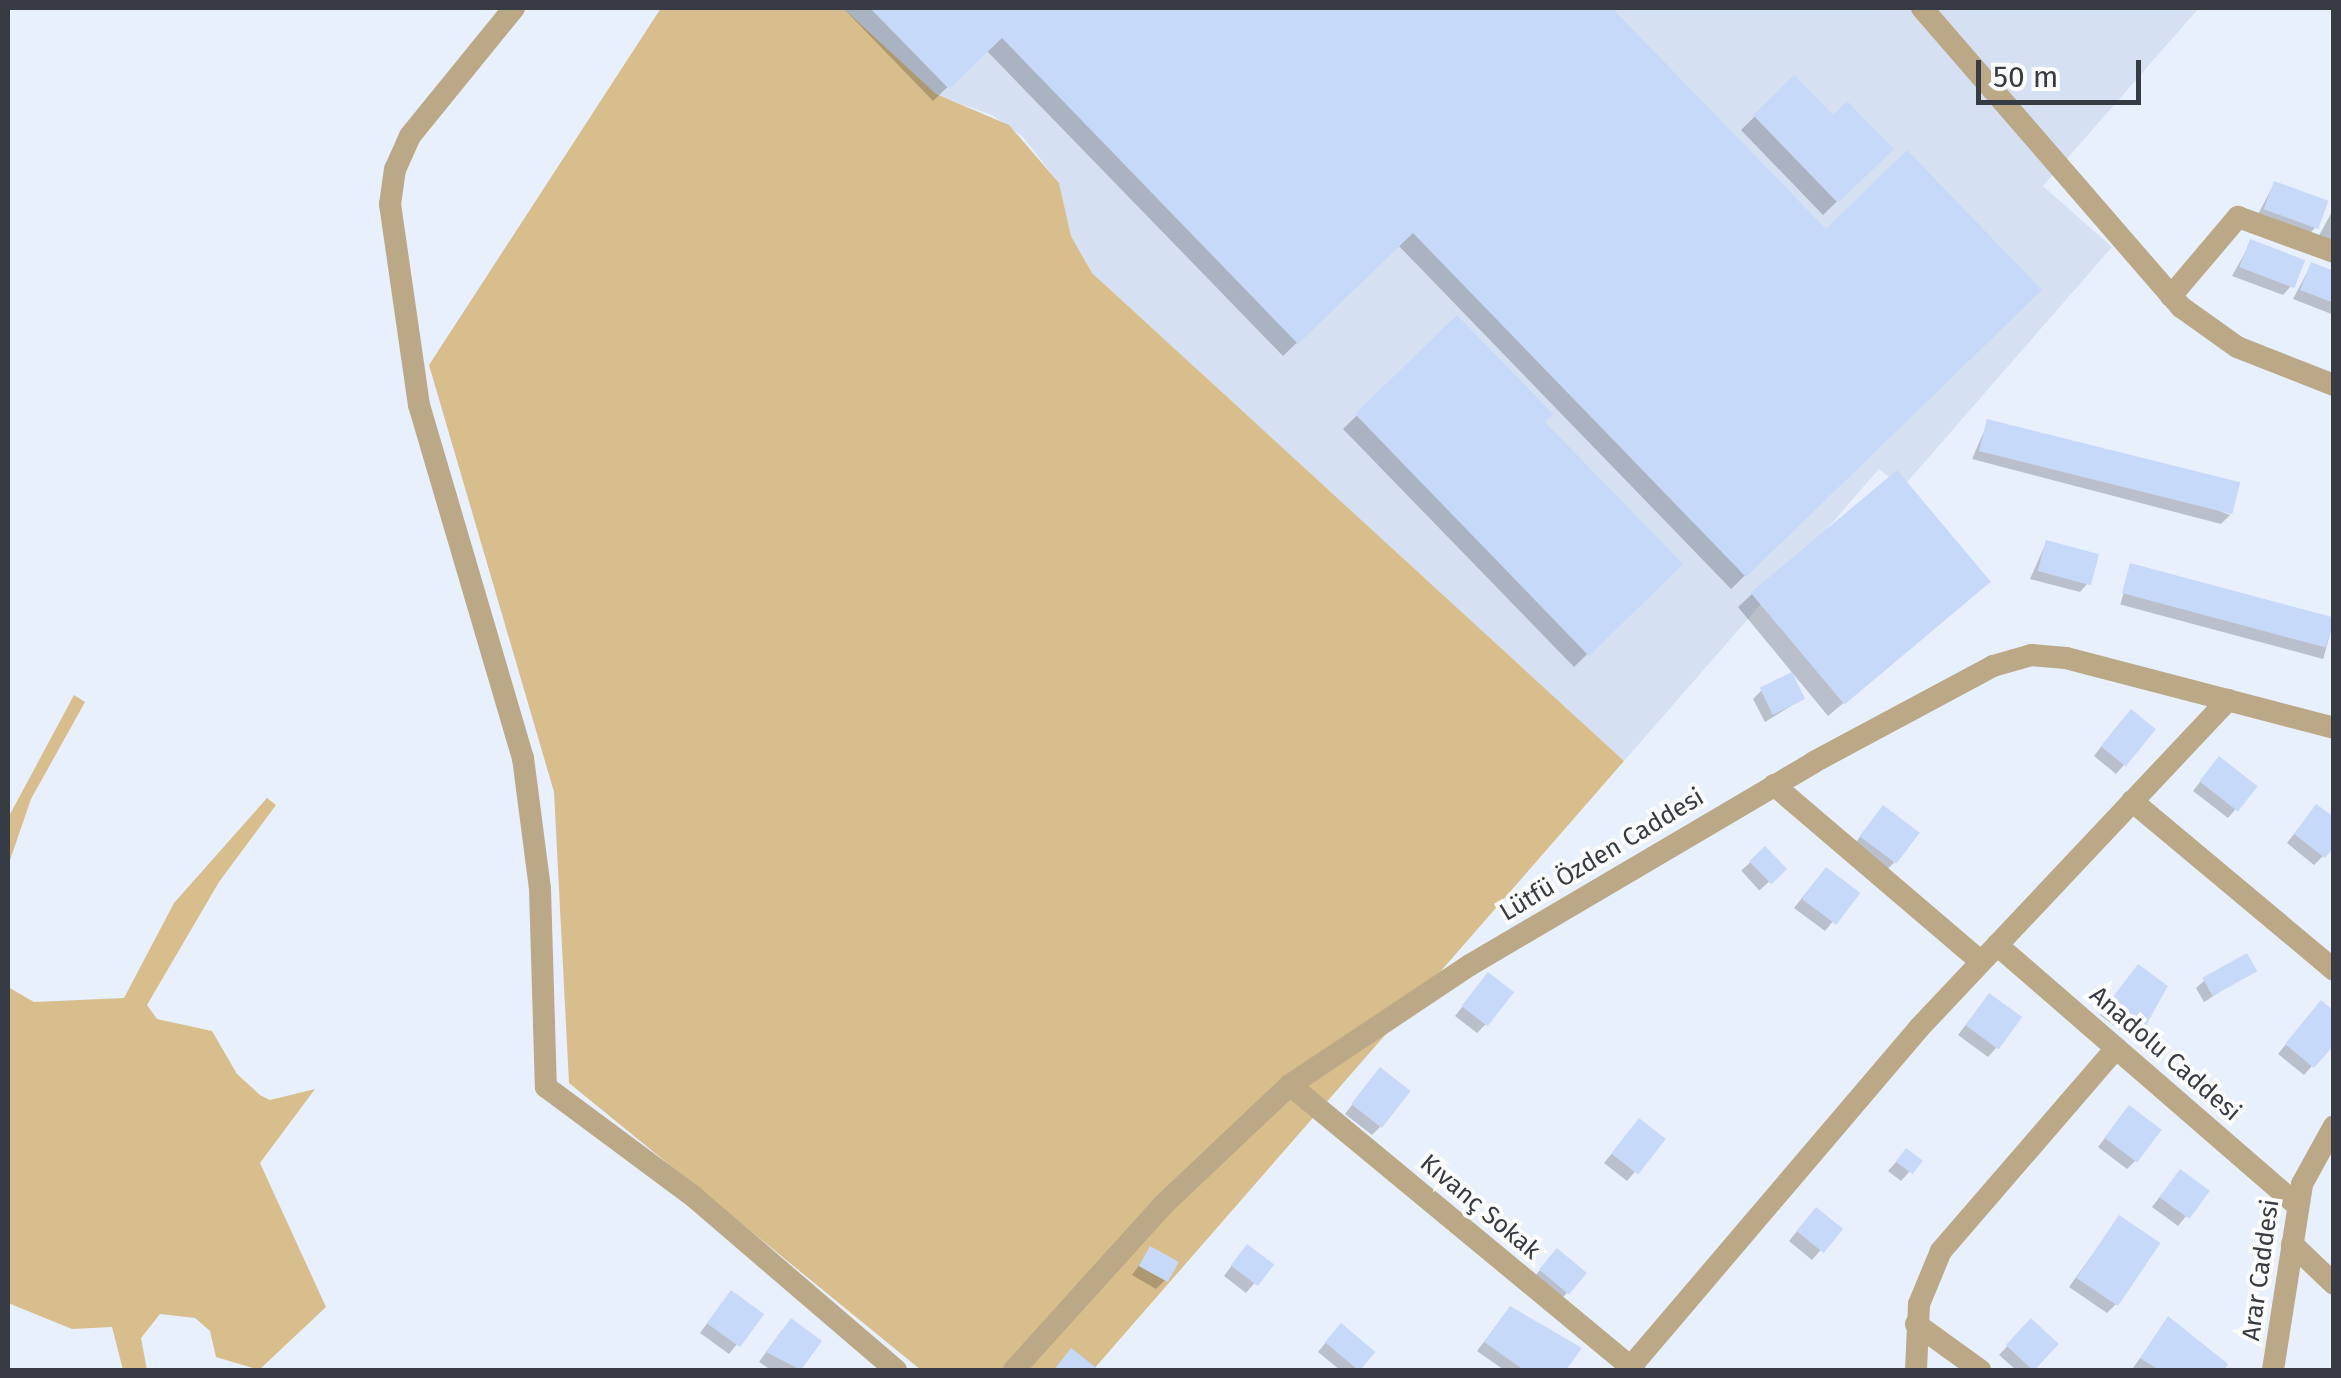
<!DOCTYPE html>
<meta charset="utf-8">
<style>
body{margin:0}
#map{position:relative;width:2341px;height:1378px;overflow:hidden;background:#e8f0fe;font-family:"Fira Sans",sans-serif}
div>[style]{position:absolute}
.built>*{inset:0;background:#d5e0f2}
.green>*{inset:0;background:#d9be8d}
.shadow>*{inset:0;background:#0003;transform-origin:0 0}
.building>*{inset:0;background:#c7d9f8;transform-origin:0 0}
.minor>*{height:22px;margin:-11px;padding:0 11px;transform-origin:11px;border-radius:11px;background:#bba886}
span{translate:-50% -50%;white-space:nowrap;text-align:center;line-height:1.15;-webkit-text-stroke:8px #fdfdfd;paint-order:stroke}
.street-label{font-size:25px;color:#363b44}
.frame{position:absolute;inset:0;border:10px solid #363b44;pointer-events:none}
.scale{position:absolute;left:1976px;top:60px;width:165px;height:45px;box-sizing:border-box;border:5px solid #363b44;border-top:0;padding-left:12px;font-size:30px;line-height:35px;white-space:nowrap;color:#363b44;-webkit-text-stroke:8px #fdfdfd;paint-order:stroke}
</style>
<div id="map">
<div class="built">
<i style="clip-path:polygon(843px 8px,2199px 8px,2043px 186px,2112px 247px,1902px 488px,1879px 469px,1624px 761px,1092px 273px,1071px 236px,1059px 183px,1023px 137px,992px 115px,936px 95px)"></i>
</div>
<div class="green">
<i style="clip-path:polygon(661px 8px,843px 8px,936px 94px,1009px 125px,1059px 183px,1071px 236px,1092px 273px,1624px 761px,1093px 1370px,921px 1370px,569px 1083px,554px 792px,429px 365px)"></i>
<i style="clip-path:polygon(74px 695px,85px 702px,31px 799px,8px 866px,8px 818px)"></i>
<i style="clip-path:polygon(267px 798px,276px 805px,219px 882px,147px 1005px,157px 1019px,212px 1031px,237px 1074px,260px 1095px,270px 1100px,315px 1089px,260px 1163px,326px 1307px,259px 1370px,216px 1357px,210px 1331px,195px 1318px,160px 1314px,141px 1338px,147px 1370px,123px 1370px,112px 1327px,72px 1329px,8px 1303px,8px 987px,34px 1002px,124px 998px,174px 903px)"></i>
</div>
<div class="shadow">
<i style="clip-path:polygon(843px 8px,1608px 8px,1826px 232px,2039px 290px,1731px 589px,1398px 245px,1283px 356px,986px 50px,933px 101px)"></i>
<i style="clip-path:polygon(1794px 78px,1833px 118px,1891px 149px,1823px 215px,1741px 130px)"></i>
<i style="clip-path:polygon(2274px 184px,2315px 228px,2306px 237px,2256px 218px)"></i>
<i style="clip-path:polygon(2334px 208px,2334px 247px,2316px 241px)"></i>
<i style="clip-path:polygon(2251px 242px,2291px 286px,2283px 295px,2232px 276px)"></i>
<i style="clip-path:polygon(2311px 265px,2334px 273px,2334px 315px,2293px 299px)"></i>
<i style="clip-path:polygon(1457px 318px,1542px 422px,1679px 564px,1574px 667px,1343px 429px)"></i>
<i style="clip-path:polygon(1988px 422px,2230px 515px,2221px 524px,1972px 459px)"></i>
<i style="clip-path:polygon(2046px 543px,2088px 583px,2080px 592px,2030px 579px)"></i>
<i style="left:2131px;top:565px;width:210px;height:41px;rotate:15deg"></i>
<i style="clip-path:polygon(1987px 582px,1828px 716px,1738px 607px,1752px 594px)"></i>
<i style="clip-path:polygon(1762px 690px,1802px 699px,1765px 722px,1753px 699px)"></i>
<i style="clip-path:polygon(2122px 720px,2124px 765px,2116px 774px,2094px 756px)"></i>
<i style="clip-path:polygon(2211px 768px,2254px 787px,2228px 818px,2193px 791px)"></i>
<i style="clip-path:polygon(2308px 816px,2323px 856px,2314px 865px,2287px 843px)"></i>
<i style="clip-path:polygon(1875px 817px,1894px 863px,1885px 871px,1853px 846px)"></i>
<i style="left:1765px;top:849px;width:27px;height:32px;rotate:48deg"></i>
<i style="clip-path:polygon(1817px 879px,1856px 893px,1825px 931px,1794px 908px)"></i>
<i style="clip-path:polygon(2254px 970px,2204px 1002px,2196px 988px,2205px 980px)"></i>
<i style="clip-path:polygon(2130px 976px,2165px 987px,2132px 1039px,2100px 1015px)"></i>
<i style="clip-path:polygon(1480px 984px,1486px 1024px,1477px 1033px,1455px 1016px)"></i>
<i style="clip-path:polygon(1981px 1005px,1996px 1048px,1988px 1057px,1958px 1035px)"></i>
<i style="clip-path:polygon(2312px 1012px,2334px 1041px,2304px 1075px,2278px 1054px)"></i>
<i style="clip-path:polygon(1372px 1079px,1381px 1126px,1372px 1135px,1345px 1114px)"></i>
<i style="clip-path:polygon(2121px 1117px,2136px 1160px,2127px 1169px,2098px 1147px)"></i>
<i style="clip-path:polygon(1631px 1130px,1663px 1140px,1627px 1181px,1604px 1163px)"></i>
<i style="clip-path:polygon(1898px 1160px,1919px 1161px,1901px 1181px,1888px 1171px)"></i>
<i style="clip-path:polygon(2172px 1181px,2206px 1192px,2178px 1226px,2152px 1207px)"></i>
<i style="clip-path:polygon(2119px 1218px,2116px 1304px,2107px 1313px,2069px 1287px)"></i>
<i style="clip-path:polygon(1807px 1219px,1839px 1229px,1812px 1260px,1789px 1241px)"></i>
<i style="clip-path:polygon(1151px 1249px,1165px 1280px,1156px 1289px,1132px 1275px)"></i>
<i style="clip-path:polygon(1239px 1256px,1270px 1265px,1246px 1293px,1224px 1276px)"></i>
<i style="clip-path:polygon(1548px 1260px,1567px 1293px,1558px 1302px,1532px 1280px)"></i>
<i style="clip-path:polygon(723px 1302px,760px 1315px,729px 1354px,700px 1333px)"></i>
<i style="clip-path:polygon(1502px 1318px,1579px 1349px,1563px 1370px,1504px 1370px,1477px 1351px)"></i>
<i style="clip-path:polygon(2168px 1319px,2225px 1364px,2221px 1370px,2133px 1368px)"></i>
<i style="clip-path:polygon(2031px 1321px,2056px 1344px,2030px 1370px,2016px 1370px,1999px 1355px)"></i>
<i style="clip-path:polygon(782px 1330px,819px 1342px,797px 1370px,771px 1370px,759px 1362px)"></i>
<i style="clip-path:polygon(1332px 1335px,1372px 1352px,1357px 1370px,1340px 1370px,1318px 1352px)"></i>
</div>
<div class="building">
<i style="clip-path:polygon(870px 8px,1612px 8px,1826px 229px,1907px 150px,2042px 290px,1746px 577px,1413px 233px,1298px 344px,1002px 38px,949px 89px)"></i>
<i style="clip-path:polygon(1794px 75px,1833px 115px,1847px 101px,1894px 149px,1838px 203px,1753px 115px)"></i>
<i style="left:2274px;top:181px;width:58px;height:30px;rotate:20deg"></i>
<i style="left:2250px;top:239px;width:59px;height:30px;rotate:21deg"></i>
<i style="clip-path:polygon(2311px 262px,2334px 271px,2334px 303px,2300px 290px)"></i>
<i style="clip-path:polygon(1457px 315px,1553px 414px,1545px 422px,1683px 564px,1589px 656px,1355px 414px)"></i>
<i style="left:1987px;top:419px;width:261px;height:33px;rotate:14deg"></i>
<i style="left:1897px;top:470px;width:146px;height:191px;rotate:50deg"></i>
<i style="left:2046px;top:540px;width:55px;height:32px;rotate:15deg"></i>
<i style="left:2130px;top:563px;width:211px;height:31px;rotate:15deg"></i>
<i style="left:1792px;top:672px;width:30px;height:36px;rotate:64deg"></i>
<i style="left:2131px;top:709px;width:32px;height:48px;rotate:39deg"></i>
<i style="left:2219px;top:756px;width:49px;height:32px;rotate:38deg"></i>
<i style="clip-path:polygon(2316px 804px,2334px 817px,2334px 847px,2325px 858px,2294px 834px)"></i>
<i style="left:1883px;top:805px;width:46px;height:39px;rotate:37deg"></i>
<i style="left:1765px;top:846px;width:32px;height:22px;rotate:46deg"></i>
<i style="left:1826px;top:867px;width:43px;height:40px;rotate:37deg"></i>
<i style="left:2247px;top:953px;width:21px;height:51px;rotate:61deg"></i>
<i style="clip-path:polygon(2138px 964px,2168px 986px,2142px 1032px,2107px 1005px)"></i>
<i style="left:1488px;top:972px;width:33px;height:43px;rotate:38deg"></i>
<i style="left:1989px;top:993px;width:41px;height:40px;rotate:36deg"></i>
<i style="clip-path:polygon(2321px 1000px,2334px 1011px,2334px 1045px,2314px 1068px,2285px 1044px)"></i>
<i style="left:1380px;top:1067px;width:39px;height:47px;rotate:38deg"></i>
<i style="left:2129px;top:1105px;width:41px;height:41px;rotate:37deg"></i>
<i style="left:1639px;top:1118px;width:34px;height:45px;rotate:38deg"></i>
<i style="left:1906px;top:1148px;width:21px;height:17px;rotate:37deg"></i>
<i style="left:2180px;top:1169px;width:37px;height:35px;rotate:36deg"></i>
<i style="left:1816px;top:1207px;width:35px;height:31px;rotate:39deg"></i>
<i style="left:2119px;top:1215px;width:50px;height:76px;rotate:34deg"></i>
<i style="left:1247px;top:1244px;width:34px;height:27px;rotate:37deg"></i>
<i style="left:1150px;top:1246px;width:33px;height:23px;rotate:29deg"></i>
<i style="left:1557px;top:1248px;width:39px;height:28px;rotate:40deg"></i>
<i style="left:731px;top:1290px;width:41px;height:41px;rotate:36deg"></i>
<i style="clip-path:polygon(1510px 1306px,1582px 1348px,1566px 1370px,1524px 1370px,1484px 1342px)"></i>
<i style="clip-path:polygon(2168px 1316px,2228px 1364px,2224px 1370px,2159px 1370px,2140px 1358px)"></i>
<i style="clip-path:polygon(791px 1318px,822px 1341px,801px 1370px,766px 1352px)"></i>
<i style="left:2031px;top:1318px;width:38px;height:37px;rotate:43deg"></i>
<i style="left:1341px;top:1323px;width:45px;height:25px;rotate:40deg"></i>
<i style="clip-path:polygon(1071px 1348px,1099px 1370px,1054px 1370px)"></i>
</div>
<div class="minor">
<i style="left:514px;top:8px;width:165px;rotate:129.1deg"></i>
<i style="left:410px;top:136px;width:36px;rotate:114deg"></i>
<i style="left:395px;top:169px;width:35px;rotate:98deg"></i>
<i style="left:390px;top:204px;width:203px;rotate:81.8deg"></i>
<i style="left:419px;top:405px;width:368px;rotate:73.6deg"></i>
<i style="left:523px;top:758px;width:132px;rotate:82.6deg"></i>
<i style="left:540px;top:889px;width:198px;rotate:88.3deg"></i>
<i style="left:546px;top:1087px;width:184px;rotate:36.6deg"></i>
<i style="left:694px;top:1197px;width:266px;rotate:40.6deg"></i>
<i style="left:1922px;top:8px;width:396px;rotate:49.1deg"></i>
<i style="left:2181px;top:307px;width:69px;rotate:35.5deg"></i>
<i style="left:2237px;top:347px;width:104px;rotate:21.4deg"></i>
<i style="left:2171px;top:296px;width:104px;rotate:-49.7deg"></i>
<i style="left:2238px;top:217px;width:102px;rotate:20deg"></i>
<i style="left:1774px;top:785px;width:272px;rotate:40.5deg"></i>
<i style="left:2132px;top:801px;width:263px;rotate:39.9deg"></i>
<i style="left:1997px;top:945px;width:397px;rotate:40.9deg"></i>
<i style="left:1290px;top:1085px;width:447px;rotate:39.6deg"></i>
<i style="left:2292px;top:1244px;width:58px;rotate:43.6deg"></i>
<i style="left:1916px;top:1324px;width:79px;rotate:35.7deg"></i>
<i style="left:1014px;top:1370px;width:222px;rotate:-47.9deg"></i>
<i style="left:1163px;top:1205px;width:175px;rotate:-43.4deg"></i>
<i style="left:1290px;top:1085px;width:216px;rotate:-33.7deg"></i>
<i style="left:1470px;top:965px;width:399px;rotate:-30.5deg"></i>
<i style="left:1814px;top:762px;width:203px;rotate:-28.2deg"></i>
<i style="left:1993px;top:666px;width:40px;rotate:-16deg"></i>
<i style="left:2031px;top:655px;width:35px;rotate:5deg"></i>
<i style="left:2066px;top:658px;width:277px;rotate:14.6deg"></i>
<i style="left:1628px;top:1370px;width:449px;rotate:-49.6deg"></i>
<i style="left:1919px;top:1028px;width:451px;rotate:-46.7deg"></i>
<i style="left:1916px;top:1370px;width:66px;rotate:-87.4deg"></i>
<i style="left:1919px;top:1304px;width:57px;rotate:-67.5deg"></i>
<i style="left:1941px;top:1251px;width:268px;rotate:-49.2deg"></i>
<i style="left:2273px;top:1370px;width:188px;rotate:-81.1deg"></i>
<i style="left:2302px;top:1184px;width:66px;rotate:-61.1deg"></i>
</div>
<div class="street-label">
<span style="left:1602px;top:855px;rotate:-31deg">Lütfü Özden Caddesi</span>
<span style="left:2165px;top:1054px;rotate:41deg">Anadolu Caddesi</span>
<span style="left:1480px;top:1207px;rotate:40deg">Kıvanç Sokak</span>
<span style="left:2261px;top:1270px;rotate:-82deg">Arar Caddesi</span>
</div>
<div class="frame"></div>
<div class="scale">50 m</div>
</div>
